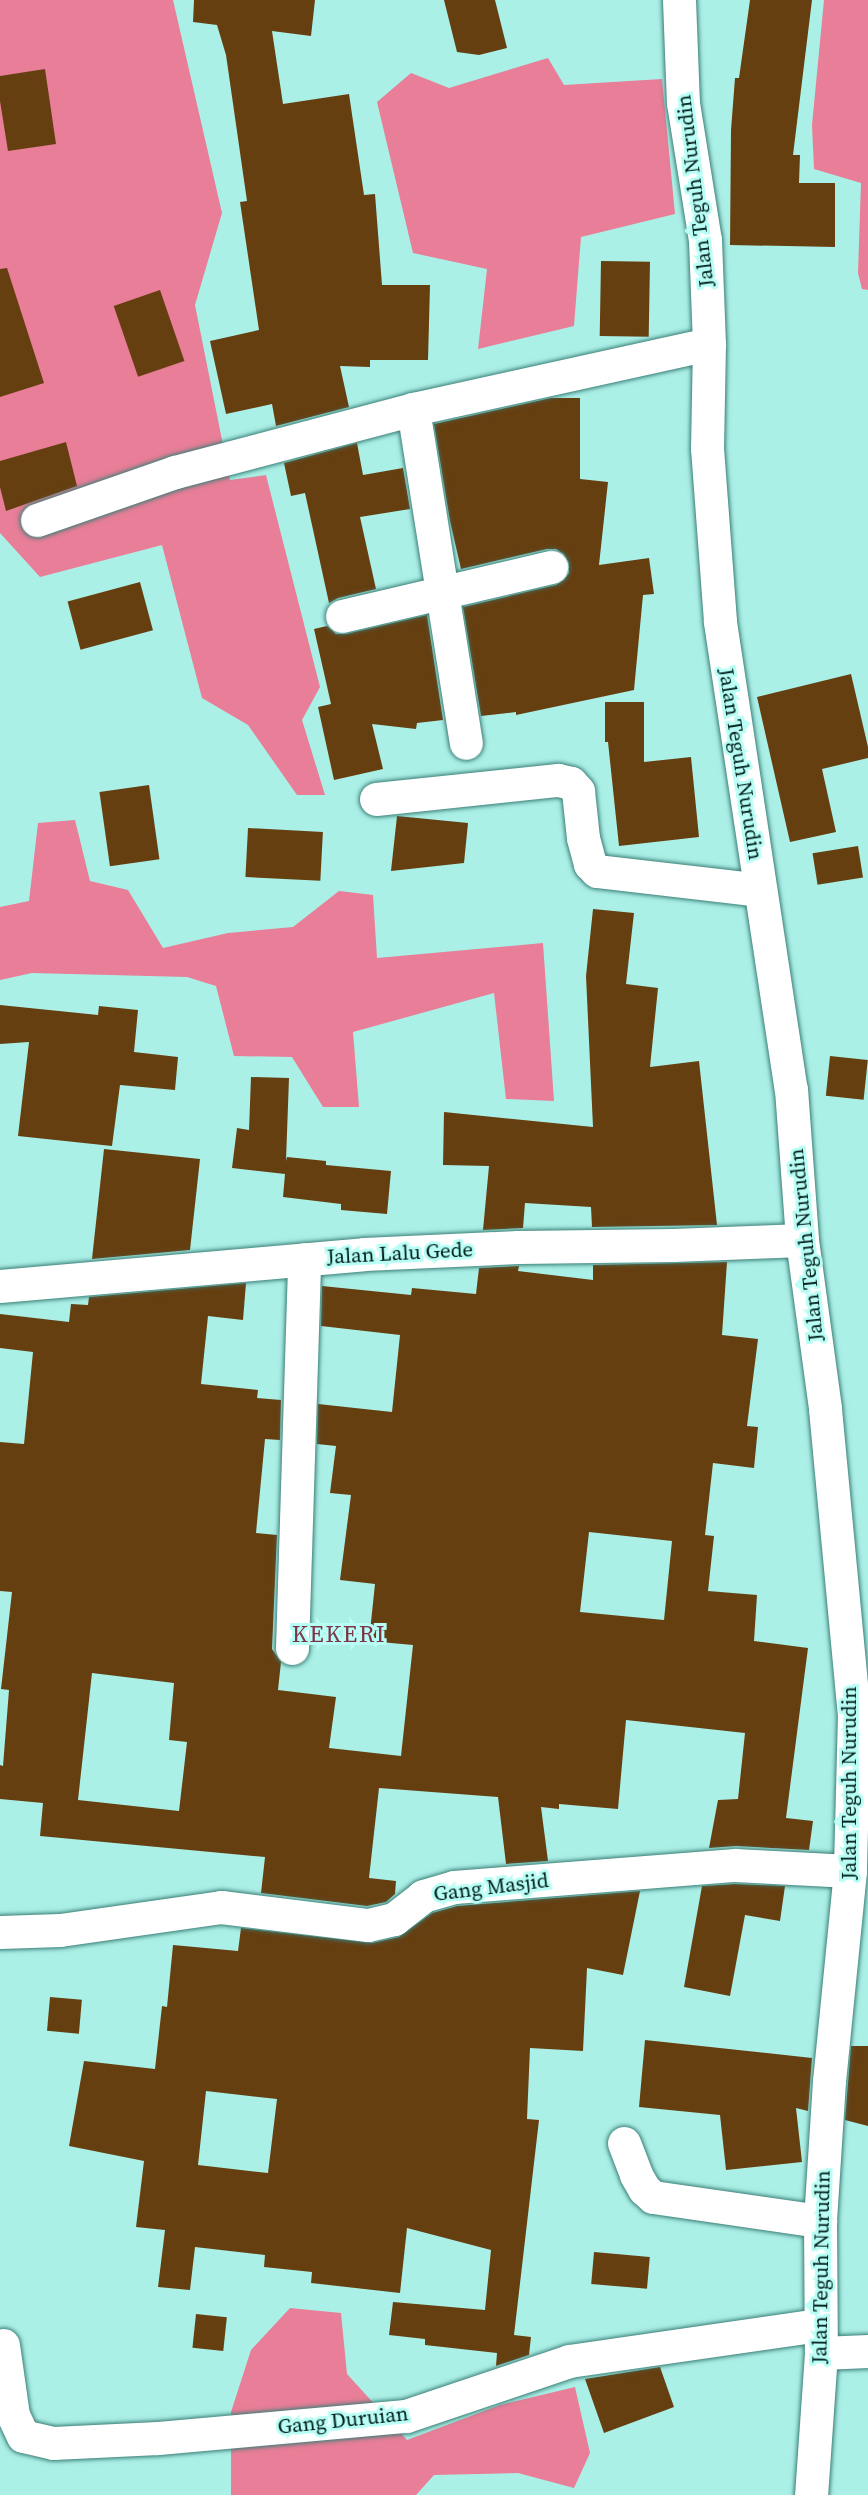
<!DOCTYPE html>
<style>
body{margin:0}
#map{position:relative;width:868px;height:2495px;overflow:hidden;background:#abf0e7;font-family:"Source Serif 4",serif}
div>[style]{position:absolute}
.forest>*{inset:0;background:#e87e97}
.building>*{inset:0;background:#663f11;transform-origin:0 0}
.roads{filter:drop-shadow(0 0 2px #3b7f77) drop-shadow(0 0 2px #3b7f77)}
.minor>*{height:33px;margin:-16.5px;padding:0 16.5px;transform-origin:16.5px;border-radius:16.5px;background:#fff}
span{translate:-50% -50%;white-space:nowrap;text-align:center;line-height:1.15;-webkit-text-stroke:6px #b8fef5;paint-order:stroke}
.street-label{font-size:21px;color:#011d1a}
.quarter-label{font-size:24px;color:#7c3548;letter-spacing:1.5px}
</style>
<div id="map">
<div class="forest">
<i style="clip-path:polygon(0 0,173px 0,222px 213px,195px 305px,230px 480px,266px 475px,320px 687px,302px 720px,325px 795px,297px 795px,248px 725px,202px 698px,162px 545px,40px 577px,0 533px)"></i>
<i style="clip-path:polygon(824px 0,868px 0,868px 290px,862px 289px,858px 273px,861px 183px,814px 169px,812px 125px)"></i>
<i style="clip-path:polygon(548px 58px,564px 85px,662px 79px,675px 214px,581px 237px,574px 326px,478px 349px,487px 269px,413px 253px,377px 102px,411px 73px,449px 88px)"></i>
<i style="clip-path:polygon(75px 820px,90px 881px,128px 890px,163px 948px,228px 933px,293px 927px,339px 891px,373px 895px,377px 958px,543px 943px,554px 1101px,506px 1099px,494px 993px,353px 1032px,359px 1107px,323px 1107px,292px 1057px,234px 1056px,216px 986px,187px 977px,32px 973px,0 980px,0 907px,29px 901px,38px 823px)"></i>
<i style="clip-path:polygon(290px 2308px,341px 2313px,347px 2374px,407px 2440px,500px 2405px,575px 2387px,590px 2453px,574px 2488px,518px 2473px,434px 2475px,416px 2495px,231px 2495px,231px 2412px,251px 2350px)"></i>
</div>
<div class="building">
<i style="clip-path:polygon(194px 0,315px 0,311px 36px,272px 31px,283px 104px,349px 94px,364px 195px,375px 194px,382px 285px,430px 285px,428px 360px,370px 360px,370px 367px,340px 366px,349px 407px,276px 426px,272px 404px,226px 414px,210px 341px,259px 330px,240px 202px,247px 201px,226px 55px,217px 25px,193px 22px)"></i>
<i style="clip-path:polygon(444px 0,495px 0,507px 48px,479px 55px,457px 52px)"></i>
<i style="clip-path:polygon(750px 0,812px 0,793px 155px,800px 155px,799px 183px,835px 183px,835px 247px,730px 245px,731px 130px,735px 78px,739px 78px)"></i>
<i style="clip-path:polygon(45px 69px,56px 144px,8px 151px,0 101px,0 76px)"></i>
<i style="left:601px;top:261px;width:49px;height:75px;rotate:1deg"></i>
<i style="clip-path:polygon(7px 268px,44px 383px,0 397px,0 269px)"></i>
<i style="left:160px;top:290px;width:75px;height:49px;rotate:71deg"></i>
<i style="clip-path:polygon(551px 398px,580px 398px,580px 479px,608px 482px,599px 565px,649px 558px,654px 594px,643px 595px,634px 690px,516px 715px,516px 712px,481px 716px,463px 607px,556px 585px,564px 580px,569px 573px,569px 563px,564px 554px,556px 549px,547px 549px,461px 569px,450px 521px,434px 424px)"></i>
<i style="clip-path:polygon(66px 442px,77px 486px,6px 511px,0 487px,0 461px)"></i>
<i style="clip-path:polygon(357px 443px,363px 475px,403px 468px,410px 509px,360px 517px,376px 589px,338px 598px,329px 603px,305px 493px,291px 496px,284px 463px)"></i>
<i style="left:140px;top:582px;width:50px;height:75px;rotate:75deg"></i>
<i style="clip-path:polygon(427px 615px,443px 720px,417px 723px,416px 729px,372px 724px,383px 769px,334px 780px,318px 707px,331px 704px,314px 629px,327px 626px,336px 634px,346px 634px)"></i>
<i style="clip-path:polygon(851px 674px,868px 747px,868px 758px,822px 769px,836px 832px,790px 842px,757px 697px)"></i>
<i style="clip-path:polygon(605px 702px,644px 702px,644px 762px,691px 757px,699px 837px,619px 846px,608px 742px,605px 742px)"></i>
<i style="left:149px;top:785px;width:75px;height:50px;rotate:82deg"></i>
<i style="clip-path:polygon(397px 816px,468px 823px,464px 863px,391px 871px)"></i>
<i style="left:248px;top:828px;width:75px;height:49px;rotate:3deg"></i>
<i style="left:858px;top:846px;width:32px;height:46px;rotate:81deg"></i>
<i style="clip-path:polygon(593px 909px,634px 913px,626px 984px,658px 988px,650px 1067px,699px 1061px,717px 1225px,592px 1227px,591px 1207px,525px 1203px,523px 1228px,483px 1230px,489px 1166px,443px 1165px,444px 1112px,593px 1127px,586px 976px)"></i>
<i style="clip-path:polygon(0 1005px,98px 1015px,99px 1006px,138px 1010px,134px 1052px,178px 1057px,175px 1090px,120px 1085px,112px 1146px,18px 1136px,29px 1042px,0 1044px)"></i>
<i style="left:830px;top:1056px;width:38px;height:40px;rotate:6deg"></i>
<i style="clip-path:polygon(251px 1077px,289px 1078px,286px 1161px,287px 1157px,326px 1161px,326px 1165px,391px 1171px,387px 1214px,341px 1210px,341px 1204px,283px 1197px,285px 1174px,232px 1168px,237px 1128px,249px 1130px)"></i>
<i style="clip-path:polygon(104px 1149px,200px 1159px,190px 1250px,92px 1259px)"></i>
<i style="clip-path:polygon(evenodd,727px 1262px,722px 1335px,758px 1339px,747px 1426px,758px 1427px,754px 1468px,713px 1463px,705px 1535px,714px 1536px,708px 1591px,757px 1595px,754px 1641px,808px 1648px,786px 1818px,813px 1821px,809px 1850px,736px 1846px,709px 1848px,718px 1800px,738px 1799px,745px 1733px,626px 1720px,618px 1809px,559px 1804px,559px 1809px,541px 1807px,548px 1861px,506px 1864px,498px 1797px,379px 1788px,369px 1878px,396px 1881px,395px 1894px,386px 1902px,367px 1906px,261px 1893px,265px 1857px,40px 1836px,43px 1803px,0 1799px,0 1765px,3px 1766px,9px 1690px,1px 1689px,12px 1592px,0 1591px,0 1442px,24px 1444px,33px 1352px,0 1348px,0 1314px,69px 1322px,71px 1304px,88px 1305px,89px 1297px,246px 1283px,243px 1320px,208px 1316px,201px 1384px,258px 1390px,257px 1398px,281px 1400px,280px 1440px,265px 1439px,256px 1533px,277px 1535px,272px 1649px,281px 1662px,278px 1690px,336px 1697px,329px 1748px,401px 1756px,413px 1645px,369px 1641px,375px 1584px,340px 1580px,351px 1495px,330px 1493px,336px 1446px,317px 1444px,318px 1404px,392px 1412px,400px 1335px,321px 1326px,322px 1286px,411px 1295px,412px 1288px,476px 1294px,479px 1268px,519px 1266px,518px 1271px,593px 1280px,593px 1265px,727px 1262px,589px 1532px,672px 1541px,664px 1620px,580px 1612px,589px 1532px,727px 1262px,92px 1673px,174px 1683px,169px 1740px,187px 1742px,179px 1811px,78px 1800px,92px 1673px)"></i>
<i style="clip-path:polygon(735px 1884px,785px 1886px,780px 1921px,745px 1915px,730px 1996px,684px 1987px,702px 1886px)"></i>
<i style="clip-path:polygon(evenodd,640px 1891px,623px 1975px,587px 1968px,583px 2051px,530px 2048px,527px 2119px,539px 2120px,514px 2335px,531px 2337px,529px 2355px,496px 2366px,497px 2353px,425px 2345px,425px 2339px,389px 2335px,393px 2302px,485px 2310px,491px 2250px,407px 2228px,400px 2293px,311px 2283px,312px 2272px,264px 2267px,265px 2255px,195px 2247px,190px 2290px,158px 2287px,165px 2230px,136px 2227px,144px 2161px,69px 2146px,84px 2061px,155px 2069px,162px 2006px,167px 2007px,173px 1945px,238px 1951px,241px 1928px,372px 1943px,399px 1937px,432px 1913px,457px 1906px,640px 1891px,206px 2091px,277px 2099px,268px 2173px,198px 2165px,206px 2091px)"></i>
<i style="left:50px;top:1997px;width:32px;height:34px;rotate:5deg"></i>
<i style="clip-path:polygon(645px 2040px,812px 2058px,808px 2111px,796px 2108px,802px 2162px,726px 2170px,720px 2115px,639px 2107px)"></i>
<i style="clip-path:polygon(851px 2046px,868px 2046px,868px 2126px,845px 2120px)"></i>
<i style="left:594px;top:2252px;width:56px;height:32px;rotate:5deg"></i>
<i style="left:196px;top:2314px;width:31px;height:34px;rotate:6deg"></i>
<i style="clip-path:polygon(660px 2367px,674px 2407px,604px 2433px,585px 2379px)"></i>
</div>
<div class="roads">
<div class="minor">
<i style="left:679px;top:0;width:103px;rotate:87.8deg"></i>
<i style="left:683px;top:103px;width:139px;rotate:80.9deg"></i>
<i style="left:705px;top:240px;width:104px;rotate:87.8deg"></i>
<i style="left:709px;top:344px;width:104px;rotate:91.1deg"></i>
<i style="left:707px;top:448px;width:174px;rotate:85.7deg"></i>
<i style="left:720px;top:622px;width:472px;rotate:81.4deg"></i>
<i style="left:791px;top:1089px;width:151px;rotate:85.8deg"></i>
<i style="left:802px;top:1240px;width:171px;rotate:82.2deg"></i>
<i style="left:825px;top:1409px;width:306px;rotate:84.6deg"></i>
<i style="left:854px;top:1714px;width:157px;rotate:91.5deg"></i>
<i style="left:850px;top:1871px;width:211px;rotate:95.7deg"></i>
<i style="left:829px;top:2081px;width:140px;rotate:93.7deg"></i>
<i style="left:820px;top:2221px;width:132px;rotate:89.6deg"></i>
<i style="left:821px;top:2353px;width:142px;rotate:94deg"></i>
<i style="left:413px;top:409px;width:338px;rotate:81deg"></i>
<i style="left:37px;top:520px;width:146px;rotate:-19.2deg"></i>
<i style="left:175px;top:472px;width:246px;rotate:-14.8deg"></i>
<i style="left:413px;top:409px;width:303px;rotate:-12.4deg"></i>
<i style="left:342px;top:616px;width:215px;rotate:-13.2deg"></i>
<i style="left:376px;top:799px;width:183px;rotate:-6deg"></i>
<i style="left:558px;top:780px;width:13px;rotate:13deg"></i>
<i style="left:571px;top:783px;width:11px;rotate:49deg"></i>
<i style="left:578px;top:791px;width:47px;rotate:83.9deg"></i>
<i style="left:583px;top:838px;width:27px;rotate:75deg"></i>
<i style="left:590px;top:864px;width:10px;rotate:45deg"></i>
<i style="left:597px;top:871px;width:164px;rotate:6.6deg"></i>
<i style="left:0;top:1286px;width:365px;rotate:-5deg"></i>
<i style="left:364px;top:1254px;width:154px;rotate:-2.6deg"></i>
<i style="left:518px;top:1247px;width:155px;rotate:-0.7deg"></i>
<i style="left:673px;top:1245px;width:129px;rotate:-2.2deg"></i>
<i style="left:292px;top:1648px;width:389px;rotate:-88.2deg"></i>
<i style="left:0;top:1932px;width:60px;rotate:-1.9deg"></i>
<i style="left:60px;top:1930px;width:163px;rotate:-8.1deg"></i>
<i style="left:221px;top:1907px;width:148px;rotate:7deg"></i>
<i style="left:368px;top:1925px;width:27px;rotate:-13deg"></i>
<i style="left:394px;top:1919px;width:37px;rotate:-38deg"></i>
<i style="left:423px;top:1896px;width:32px;rotate:-16deg"></i>
<i style="left:454px;top:1887px;width:282px;rotate:-4.5deg"></i>
<i style="left:735px;top:1865px;width:115px;rotate:3deg"></i>
<i style="left:624px;top:2143px;width:34px;rotate:69deg"></i>
<i style="left:636px;top:2175px;width:16px;rotate:60deg"></i>
<i style="left:644px;top:2189px;width:12px;rotate:42deg"></i>
<i style="left:653px;top:2197px;width:169px;rotate:8.2deg"></i>
<i style="left:3px;top:2345px;width:71px;rotate:81.9deg"></i>
<i style="left:13px;top:2415px;width:23px;rotate:65deg"></i>
<i style="left:23px;top:2436px;width:31px;rotate:13deg"></i>
<i style="left:53px;top:2443px;width:105px;rotate:-2.7deg"></i>
<i style="left:158px;top:2438px;width:249px;rotate:-5.1deg"></i>
<i style="left:406px;top:2416px;width:172px;rotate:-18.6deg"></i>
<i style="left:569px;top:2361px;width:253px;rotate:-8.2deg"></i>
<i style="left:821px;top:2353px;width:47px;rotate:-2.4deg"></i>
</div>
</div>
<div class="street-label">
<span style="left:695px;top:191px;rotate:-97deg">Jalan Teguh Nurudin</span>
<span style="left:741px;top:764px;rotate:81deg">Jalan Teguh Nurudin</span>
<span style="left:806px;top:1245px;rotate:-96deg">Jalan Teguh Nurudin</span>
<span style="left:400px;top:1253px;rotate:-3deg">Jalan Lalu Gede</span>
<span style="left:849px;top:1783px;rotate:-90deg">Jalan Teguh Nurudin</span>
<span style="left:491px;top:1887px;rotate:-7deg">Gang Masjid</span>
<span style="left:821px;top:2267px;rotate:-89deg">Jalan Teguh Nurudin</span>
<span style="left:343px;top:2420px;rotate:-6deg">Gang Duruian</span>
</div>
<div class="quarter-label">
<span style="left:339px;top:1634px">KEKERI</span>
</div>
</div>
